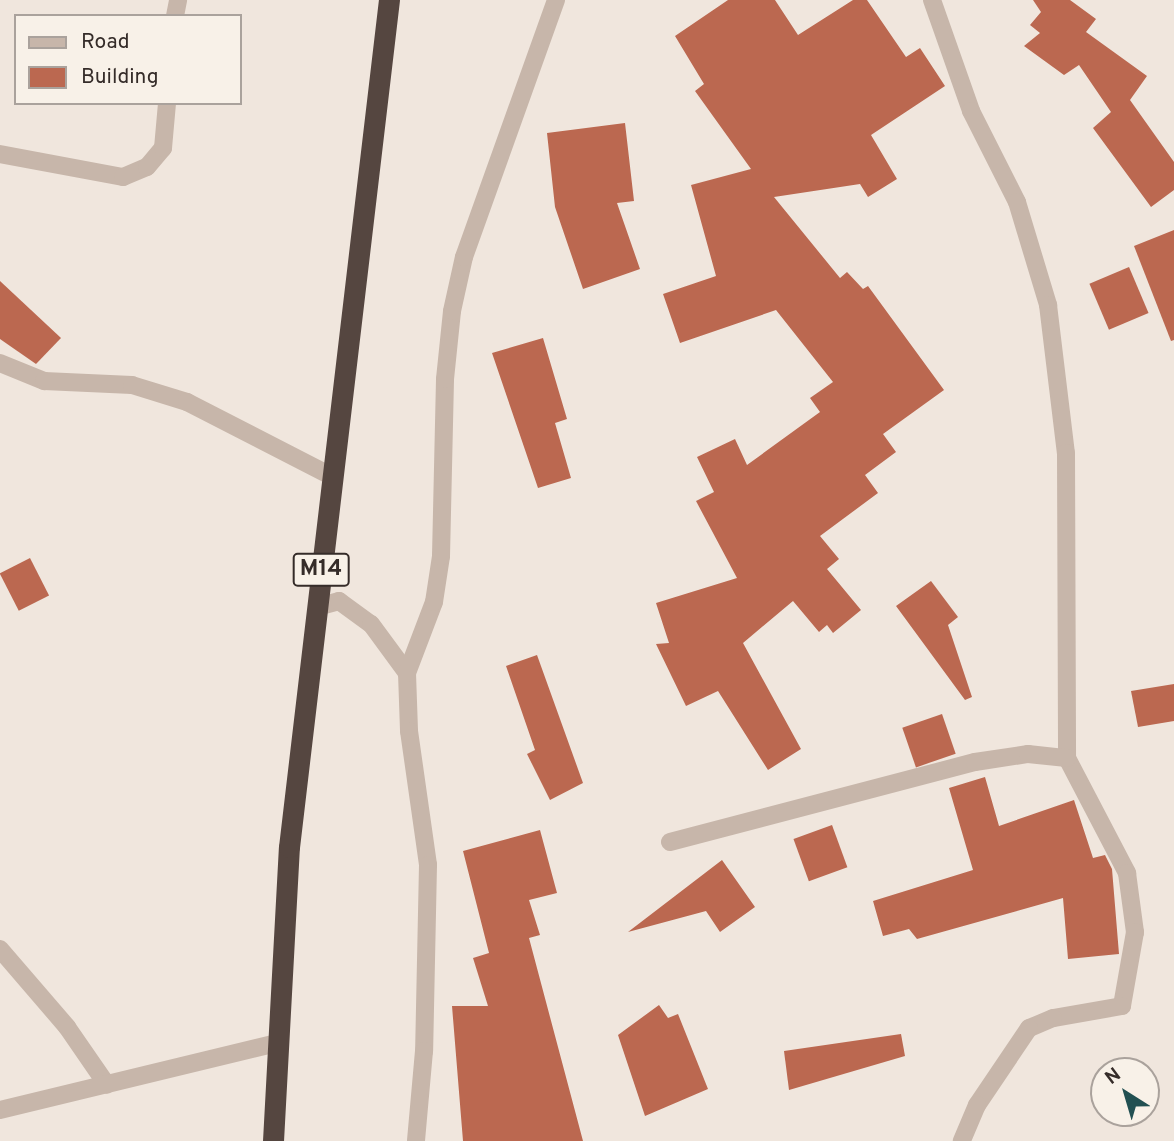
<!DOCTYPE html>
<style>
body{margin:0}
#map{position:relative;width:1174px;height:1141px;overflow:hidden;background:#f0e6dd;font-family:Overpass,sans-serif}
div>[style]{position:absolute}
.building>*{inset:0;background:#bb6850;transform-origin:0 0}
.minor>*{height:18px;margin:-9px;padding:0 9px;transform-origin:9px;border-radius:9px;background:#c7b6aa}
.highway>*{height:21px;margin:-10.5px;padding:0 10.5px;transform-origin:10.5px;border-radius:10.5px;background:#554640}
span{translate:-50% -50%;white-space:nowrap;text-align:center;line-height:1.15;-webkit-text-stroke:5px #f8f1e8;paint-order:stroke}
.shield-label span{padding:2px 5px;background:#f8f1e8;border:2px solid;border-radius:5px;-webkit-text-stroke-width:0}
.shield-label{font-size:23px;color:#352c29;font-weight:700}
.legend{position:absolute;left:14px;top:14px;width:228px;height:91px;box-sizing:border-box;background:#f8f1e8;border:2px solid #aaa29c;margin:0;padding:9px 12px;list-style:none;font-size:21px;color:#352c29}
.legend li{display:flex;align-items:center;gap:14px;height:35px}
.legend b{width:35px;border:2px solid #aaa29c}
.north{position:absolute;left:1090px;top:1057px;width:70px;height:70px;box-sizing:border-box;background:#f8f1e8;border:2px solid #aaa29c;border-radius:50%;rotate:323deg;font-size:19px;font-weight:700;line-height:28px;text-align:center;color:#352c29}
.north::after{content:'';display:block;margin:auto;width:24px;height:32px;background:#225052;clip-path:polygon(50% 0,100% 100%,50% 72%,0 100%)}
</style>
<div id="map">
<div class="building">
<i style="clip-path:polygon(728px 0,775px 0,798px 35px,853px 0,867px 0,906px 57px,920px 48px,945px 86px,871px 135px,897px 179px,868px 197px,860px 184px,774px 197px,840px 278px,847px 272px,863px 289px,868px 286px,944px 390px,883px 434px,896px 452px,865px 475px,878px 493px,820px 536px,839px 559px,827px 569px,861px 610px,833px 633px,827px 625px,819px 632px,793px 601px,743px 643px,801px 749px,768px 770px,718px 691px,686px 706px,656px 644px,669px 643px,656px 603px,737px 578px,696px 501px,714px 492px,697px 457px,735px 439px,747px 465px,820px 412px,810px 398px,833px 382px,776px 310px,680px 343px,663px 294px,716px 276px,691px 185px,751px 169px,695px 91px,704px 84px,675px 36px)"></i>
<i style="clip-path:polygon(1033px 0,1070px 0,1096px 19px,1086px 32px,1147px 76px,1130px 100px,1174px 162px,1174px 190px,1151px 207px,1093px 128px,1111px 112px,1079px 65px,1064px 75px,1024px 46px,1040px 33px,1030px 25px,1041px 12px)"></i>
<i style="clip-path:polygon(625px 123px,634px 201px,617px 203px,640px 269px,583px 289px,555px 207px,547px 133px)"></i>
<i style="clip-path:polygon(1174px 230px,1174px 340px,1171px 341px,1134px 246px)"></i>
<i style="left:1129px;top:267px;width:50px;height:43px;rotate:67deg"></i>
<i style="clip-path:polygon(0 281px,61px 338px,36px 364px,0 339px)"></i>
<i style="clip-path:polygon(543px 338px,567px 419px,555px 423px,571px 478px,538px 488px,492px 353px)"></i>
<i style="left:30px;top:558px;width:42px;height:34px;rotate:63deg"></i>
<i style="clip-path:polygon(931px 581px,958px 617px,948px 625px,972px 697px,965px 700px,896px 606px)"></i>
<i style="clip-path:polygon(537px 655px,583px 783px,550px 800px,527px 754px,535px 750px,506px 666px)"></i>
<i style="clip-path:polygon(1174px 684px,1174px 721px,1138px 727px,1131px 691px)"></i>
<i style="left:942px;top:714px;width:42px;height:42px;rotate:71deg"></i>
<i style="clip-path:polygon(985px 777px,999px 826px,1074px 800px,1093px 858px,1105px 855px,1112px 869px,1119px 954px,1068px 959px,1063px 898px,917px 939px,909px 929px,883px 936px,873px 901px,973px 870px,949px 788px)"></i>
<i style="left:832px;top:825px;width:45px;height:41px;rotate:70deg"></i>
<i style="clip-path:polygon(540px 830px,557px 893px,529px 900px,540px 935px,529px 938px,583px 1141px,463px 1141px,452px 1006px,488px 1006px,473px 958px,489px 953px,463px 851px)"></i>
<i style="clip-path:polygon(722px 860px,755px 907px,720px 932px,706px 911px,628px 932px)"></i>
<i style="clip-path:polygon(659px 1005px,668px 1018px,678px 1014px,708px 1089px,645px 1116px,618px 1035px)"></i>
<i style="clip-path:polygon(901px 1034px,905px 1056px,789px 1090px,784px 1051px)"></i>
</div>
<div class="minor">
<i style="left:932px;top:0;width:118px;rotate:70.6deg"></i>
<i style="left:971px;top:111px;width:102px;rotate:63.2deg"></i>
<i style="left:1017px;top:202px;width:108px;rotate:73.2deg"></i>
<i style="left:1048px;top:305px;width:149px;rotate:83.1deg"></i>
<i style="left:1066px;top:453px;width:305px;rotate:89.8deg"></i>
<i style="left:1067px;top:758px;width:130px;rotate:62.4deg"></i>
<i style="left:1127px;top:873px;width:60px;rotate:82.3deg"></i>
<i style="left:1135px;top:932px;width:75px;rotate:100deg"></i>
<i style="left:1122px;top:1006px;width:70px;rotate:170.1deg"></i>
<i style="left:1053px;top:1018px;width:26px;rotate:157deg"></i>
<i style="left:1029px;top:1028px;width:93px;rotate:124deg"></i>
<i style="left:977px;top:1105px;width:39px;rotate:113deg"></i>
<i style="left:175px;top:16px;width:16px;rotate:-79deg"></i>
<i style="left:0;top:154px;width:125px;rotate:10.6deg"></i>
<i style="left:123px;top:177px;width:26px;rotate:-23deg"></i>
<i style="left:147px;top:167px;width:25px;rotate:-50deg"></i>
<i style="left:163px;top:148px;width:45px;rotate:-84.9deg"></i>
<i style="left:0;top:363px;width:48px;rotate:22.2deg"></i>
<i style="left:44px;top:381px;width:88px;rotate:2.6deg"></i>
<i style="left:132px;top:385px;width:58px;rotate:17.2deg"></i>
<i style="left:187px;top:402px;width:162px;rotate:27.2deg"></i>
<i style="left:317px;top:607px;width:23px;rotate:-15deg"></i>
<i style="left:339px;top:601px;width:39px;rotate:36deg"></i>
<i style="left:371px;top:624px;width:61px;rotate:53.7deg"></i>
<i style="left:407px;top:673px;width:58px;rotate:88deg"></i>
<i style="left:409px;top:731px;width:135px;rotate:81.9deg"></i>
<i style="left:428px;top:865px;width:186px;rotate:91.2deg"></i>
<i style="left:424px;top:1051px;width:90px;rotate:95.1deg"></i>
<i style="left:407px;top:673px;width:76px;rotate:-69.2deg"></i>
<i style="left:434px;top:602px;width:47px;rotate:-81.3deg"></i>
<i style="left:441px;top:556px;width:177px;rotate:-88.7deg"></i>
<i style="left:445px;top:379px;width:68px;rotate:-84.1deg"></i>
<i style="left:452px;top:311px;width:55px;rotate:-77.5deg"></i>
<i style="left:464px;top:257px;width:273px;rotate:-70.3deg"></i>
<i style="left:670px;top:842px;width:315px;rotate:-14.7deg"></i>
<i style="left:975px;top:762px;width:54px;rotate:-8.6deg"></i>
<i style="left:1028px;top:754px;width:39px;rotate:6deg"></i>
<i style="left:0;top:949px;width:103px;rotate:49.3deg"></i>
<i style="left:67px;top:1027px;width:70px;rotate:55.4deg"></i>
<i style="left:0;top:1110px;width:286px;rotate:-13.6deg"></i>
</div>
<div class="highway">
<i style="left:273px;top:1141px;width:294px;rotate:-86.9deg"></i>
<i style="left:289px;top:847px;width:853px;rotate:-83.27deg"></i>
</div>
<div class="shield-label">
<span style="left:321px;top:570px">M14</span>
</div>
<ul class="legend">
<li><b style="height:9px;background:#c7b6aa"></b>Road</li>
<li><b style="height:19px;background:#bb6850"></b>Building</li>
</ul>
<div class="north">N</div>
</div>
